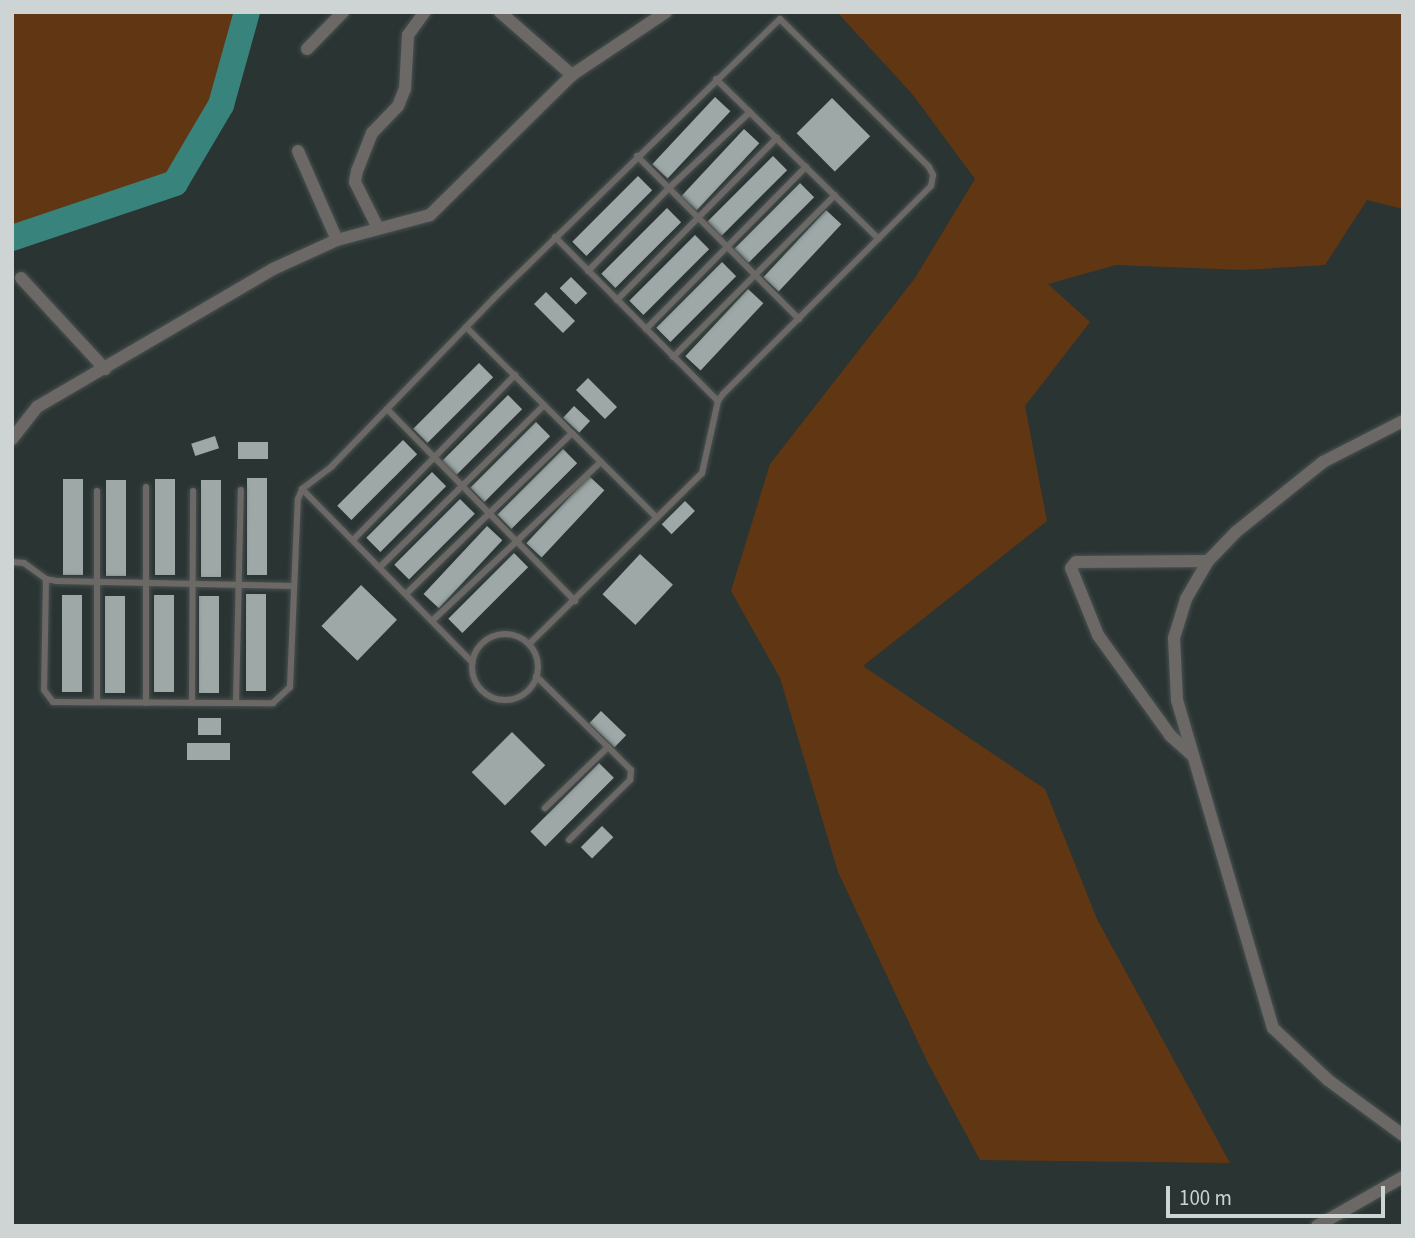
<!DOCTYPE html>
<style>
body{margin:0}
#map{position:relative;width:1415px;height:1238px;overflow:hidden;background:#2a3433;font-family:"Source Sans 3",sans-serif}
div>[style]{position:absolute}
.green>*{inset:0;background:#603613}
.river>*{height:26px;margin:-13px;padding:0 13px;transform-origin:13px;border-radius:13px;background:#38847d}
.building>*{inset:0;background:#9da8a7;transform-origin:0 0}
.roads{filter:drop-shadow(0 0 2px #485150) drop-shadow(0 0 2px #485150)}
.service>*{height:6px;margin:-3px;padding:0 3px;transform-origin:3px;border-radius:3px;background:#6c6866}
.service>.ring{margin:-3px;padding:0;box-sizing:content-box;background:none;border:6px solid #6c6866;border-radius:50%}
.minor>*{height:12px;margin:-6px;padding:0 6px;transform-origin:6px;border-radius:6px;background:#6c6866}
span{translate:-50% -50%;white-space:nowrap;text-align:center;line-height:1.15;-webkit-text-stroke:7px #2a3433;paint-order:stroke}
.frame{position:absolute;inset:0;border:14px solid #ced4d3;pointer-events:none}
.scale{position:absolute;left:1166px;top:1186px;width:219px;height:32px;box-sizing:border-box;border:4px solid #ced4d3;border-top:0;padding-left:9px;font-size:21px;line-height:24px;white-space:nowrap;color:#ced4d3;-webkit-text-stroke:5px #2a3433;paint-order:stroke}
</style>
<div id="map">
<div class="green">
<i style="clip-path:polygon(12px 12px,247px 12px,221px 105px,175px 183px,12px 238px)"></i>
<i style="clip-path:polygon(837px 12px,1403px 12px,1403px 209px,1367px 200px,1325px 265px,1242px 270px,1116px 265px,1048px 284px,1090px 322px,1025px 406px,1047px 521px,863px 666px,1045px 789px,1097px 919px,1230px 1163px,980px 1160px,928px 1063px,838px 872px,780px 678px,731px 591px,770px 464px,915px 278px,975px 179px,913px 95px)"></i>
</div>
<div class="river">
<i style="left:12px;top:238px;width:172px;rotate:-18.6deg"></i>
<i style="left:175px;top:183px;width:91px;rotate:-59.5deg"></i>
<i style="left:221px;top:105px;width:97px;rotate:-74.4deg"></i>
</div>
<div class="building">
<i style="left:715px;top:97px;width:21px;height:92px;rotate:43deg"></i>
<i style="left:832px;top:98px;width:54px;height:50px;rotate:45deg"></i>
<i style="left:744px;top:129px;width:21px;height:92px;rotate:43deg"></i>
<i style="left:773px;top:156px;width:20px;height:93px;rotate:45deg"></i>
<i style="left:638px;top:176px;width:20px;height:93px;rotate:45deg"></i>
<i style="left:800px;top:183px;width:20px;height:93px;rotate:45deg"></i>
<i style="left:667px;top:208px;width:20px;height:93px;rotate:45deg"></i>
<i style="left:826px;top:210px;width:21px;height:92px;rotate:43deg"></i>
<i style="left:695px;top:235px;width:20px;height:93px;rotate:45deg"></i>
<i style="left:722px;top:262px;width:20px;height:93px;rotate:45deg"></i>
<i style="left:571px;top:277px;width:23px;height:16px;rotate:45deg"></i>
<i style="left:748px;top:289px;width:21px;height:92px;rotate:43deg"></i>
<i style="left:546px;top:292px;width:41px;height:17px;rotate:45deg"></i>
<i style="left:479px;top:363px;width:20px;height:93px;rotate:45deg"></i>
<i style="left:588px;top:378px;width:41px;height:17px;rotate:45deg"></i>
<i style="left:508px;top:395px;width:20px;height:93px;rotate:45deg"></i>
<i style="left:574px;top:406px;width:22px;height:16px;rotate:43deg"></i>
<i style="left:536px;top:422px;width:20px;height:93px;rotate:45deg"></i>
<i style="left:215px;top:436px;width:13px;height:25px;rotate:72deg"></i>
<i style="left:403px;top:440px;width:20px;height:93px;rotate:45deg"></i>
<i style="left:268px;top:442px;width:17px;height:30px;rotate:90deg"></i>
<i style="left:563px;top:449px;width:20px;height:93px;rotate:45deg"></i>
<i style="left:432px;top:472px;width:20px;height:93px;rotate:45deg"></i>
<i style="left:589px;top:476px;width:21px;height:92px;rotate:43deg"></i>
<i style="left:247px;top:478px;width:20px;height:97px"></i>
<i style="left:63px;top:479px;width:20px;height:96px"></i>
<i style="left:155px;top:479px;width:20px;height:96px"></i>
<i style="left:106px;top:480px;width:20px;height:96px"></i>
<i style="left:201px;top:480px;width:20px;height:97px"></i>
<i style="left:460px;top:499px;width:21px;height:93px;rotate:45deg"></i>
<i style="left:685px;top:501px;width:14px;height:33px;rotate:45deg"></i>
<i style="left:487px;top:526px;width:21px;height:93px;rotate:43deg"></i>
<i style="left:514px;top:553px;width:20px;height:93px;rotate:45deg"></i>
<i style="left:640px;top:554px;width:45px;height:55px;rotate:43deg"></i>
<i style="left:361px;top:585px;width:50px;height:57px;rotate:44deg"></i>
<i style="left:246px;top:594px;width:20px;height:97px"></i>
<i style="left:62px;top:595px;width:20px;height:97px"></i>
<i style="left:154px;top:595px;width:20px;height:97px"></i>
<i style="left:105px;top:596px;width:20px;height:97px"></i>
<i style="left:199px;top:596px;width:20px;height:97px"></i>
<i style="left:601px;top:711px;width:35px;height:17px;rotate:44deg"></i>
<i style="left:221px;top:718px;width:17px;height:23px;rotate:90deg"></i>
<i style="left:512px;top:732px;width:47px;height:57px;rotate:45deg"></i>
<i style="left:230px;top:743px;width:17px;height:43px;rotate:90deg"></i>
<i style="left:599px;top:763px;width:21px;height:97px;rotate:45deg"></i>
<i style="left:602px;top:826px;width:16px;height:30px;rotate:45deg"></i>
</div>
<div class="roads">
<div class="service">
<i style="left:716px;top:79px;width:228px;rotate:44.5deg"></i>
<i style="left:637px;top:156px;width:230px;rotate:45.2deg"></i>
<i style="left:555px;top:237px;width:231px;rotate:45.2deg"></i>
<i style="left:588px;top:271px;width:116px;rotate:-45.7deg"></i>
<i style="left:669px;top:188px;width:111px;rotate:-43.2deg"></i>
<i style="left:617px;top:300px;width:228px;rotate:-45.4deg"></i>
<i style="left:466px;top:327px;width:270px;rotate:45deg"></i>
<i style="left:646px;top:329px;width:228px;rotate:-45.4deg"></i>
<i style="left:673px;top:357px;width:229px;rotate:-45deg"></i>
<i style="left:387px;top:409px;width:269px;rotate:45.6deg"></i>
<i style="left:302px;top:489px;width:243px;rotate:45.5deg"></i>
<i style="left:354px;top:539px;width:230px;rotate:-45.5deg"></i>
<i style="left:12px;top:562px;width:12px;rotate:5deg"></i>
<i style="left:24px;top:563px;width:27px;rotate:36deg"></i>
<i style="left:46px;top:579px;width:10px;rotate:11deg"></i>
<i style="left:56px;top:581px;width:237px;rotate:1.2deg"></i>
<i style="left:381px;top:566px;width:229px;rotate:-44.6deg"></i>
<i style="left:46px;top:579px;width:111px;rotate:91deg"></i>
<i style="left:44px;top:690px;width:15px;rotate:53deg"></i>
<i style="left:53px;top:702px;width:220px;rotate:0.3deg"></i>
<i style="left:273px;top:703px;width:23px;rotate:-43deg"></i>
<i style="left:290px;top:687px;width:188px;rotate:-87.6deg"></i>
<i style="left:298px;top:499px;width:11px;rotate:-68deg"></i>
<i style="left:302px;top:489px;width:38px;rotate:-37deg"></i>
<i style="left:332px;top:466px;width:232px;rotate:-46deg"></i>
<i style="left:493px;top:299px;width:401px;rotate:-44.3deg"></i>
<i style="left:780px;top:19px;width:210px;rotate:44.8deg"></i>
<i style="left:929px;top:167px;width:9px;rotate:63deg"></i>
<i style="left:933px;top:175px;width:11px;rotate:100deg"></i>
<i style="left:931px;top:186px;width:294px;rotate:135deg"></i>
<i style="left:723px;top:394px;width:9px;rotate:126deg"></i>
<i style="left:718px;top:401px;width:74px;rotate:102.5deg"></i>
<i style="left:702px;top:473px;width:243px;rotate:135.3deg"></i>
<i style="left:407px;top:593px;width:230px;rotate:-44.1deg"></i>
<i style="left:432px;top:621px;width:232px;rotate:-43.3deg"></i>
<i class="ring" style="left:472px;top:634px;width:60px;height:60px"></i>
<i style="left:536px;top:676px;width:101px;rotate:44.6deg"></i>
<i style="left:608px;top:747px;width:88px;rotate:135.9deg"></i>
<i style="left:97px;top:702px;width:211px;rotate:-90deg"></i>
<i style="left:146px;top:703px;width:216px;rotate:-90deg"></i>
<i style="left:192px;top:703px;width:212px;rotate:-89.7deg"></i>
<i style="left:236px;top:703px;width:213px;rotate:-88.7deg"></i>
<i style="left:569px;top:840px;width:86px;rotate:-44.5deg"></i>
<i style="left:630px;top:780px;width:10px;rotate:-84deg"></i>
<i style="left:631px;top:770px;width:33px;rotate:-135deg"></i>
</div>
<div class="minor">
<i style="left:500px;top:12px;width:96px;rotate:41.2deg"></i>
<i style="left:307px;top:49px;width:52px;rotate:-45.8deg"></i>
<i style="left:298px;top:151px;width:97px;rotate:66.3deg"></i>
<i style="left:378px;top:228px;width:51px;rotate:-116.6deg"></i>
<i style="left:355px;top:182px;width:11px;rotate:-80deg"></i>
<i style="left:357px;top:171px;width:41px;rotate:-68.5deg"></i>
<i style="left:372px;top:133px;width:37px;rotate:-46deg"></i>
<i style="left:398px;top:106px;width:18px;rotate:-68deg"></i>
<i style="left:405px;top:89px;width:54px;rotate:-86.8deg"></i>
<i style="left:408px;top:35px;width:29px;rotate:-54deg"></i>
<i style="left:21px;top:278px;width:124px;rotate:47.3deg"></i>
<i style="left:1403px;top:421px;width:90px;rotate:152.9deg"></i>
<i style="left:1323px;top:462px;width:112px;rotate:141.2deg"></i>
<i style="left:1236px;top:532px;width:40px;rotate:134deg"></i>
<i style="left:1208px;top:561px;width:44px;rotate:120.1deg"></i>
<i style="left:1186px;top:599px;width:41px;rotate:107.1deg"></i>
<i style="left:1174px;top:638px;width:62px;rotate:87.2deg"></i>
<i style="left:1177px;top:700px;width:342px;rotate:73.7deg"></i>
<i style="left:1273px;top:1028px;width:76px;rotate:43.4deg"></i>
<i style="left:1328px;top:1080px;width:93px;rotate:36.3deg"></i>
<i style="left:12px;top:439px;width:41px;rotate:-52deg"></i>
<i style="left:37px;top:407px;width:273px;rotate:-30.3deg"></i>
<i style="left:273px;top:269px;width:70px;rotate:-24.4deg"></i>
<i style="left:337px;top:240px;width:96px;rotate:-15deg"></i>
<i style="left:430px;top:215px;width:199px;rotate:-44.6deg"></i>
<i style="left:572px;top:75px;width:113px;rotate:-33.8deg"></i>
<i style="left:1193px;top:756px;width:31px;rotate:-138deg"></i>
<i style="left:1170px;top:735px;width:123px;rotate:-125.8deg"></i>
<i style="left:1098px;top:635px;width:72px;rotate:-111.9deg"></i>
<i style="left:1071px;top:568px;width:8px;rotate:-50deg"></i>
<i style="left:1076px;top:562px;width:132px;rotate:-0.4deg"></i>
<i style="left:1317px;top:1226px;width:99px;rotate:-29.7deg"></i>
</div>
</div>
<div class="frame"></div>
<div class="scale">100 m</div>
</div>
